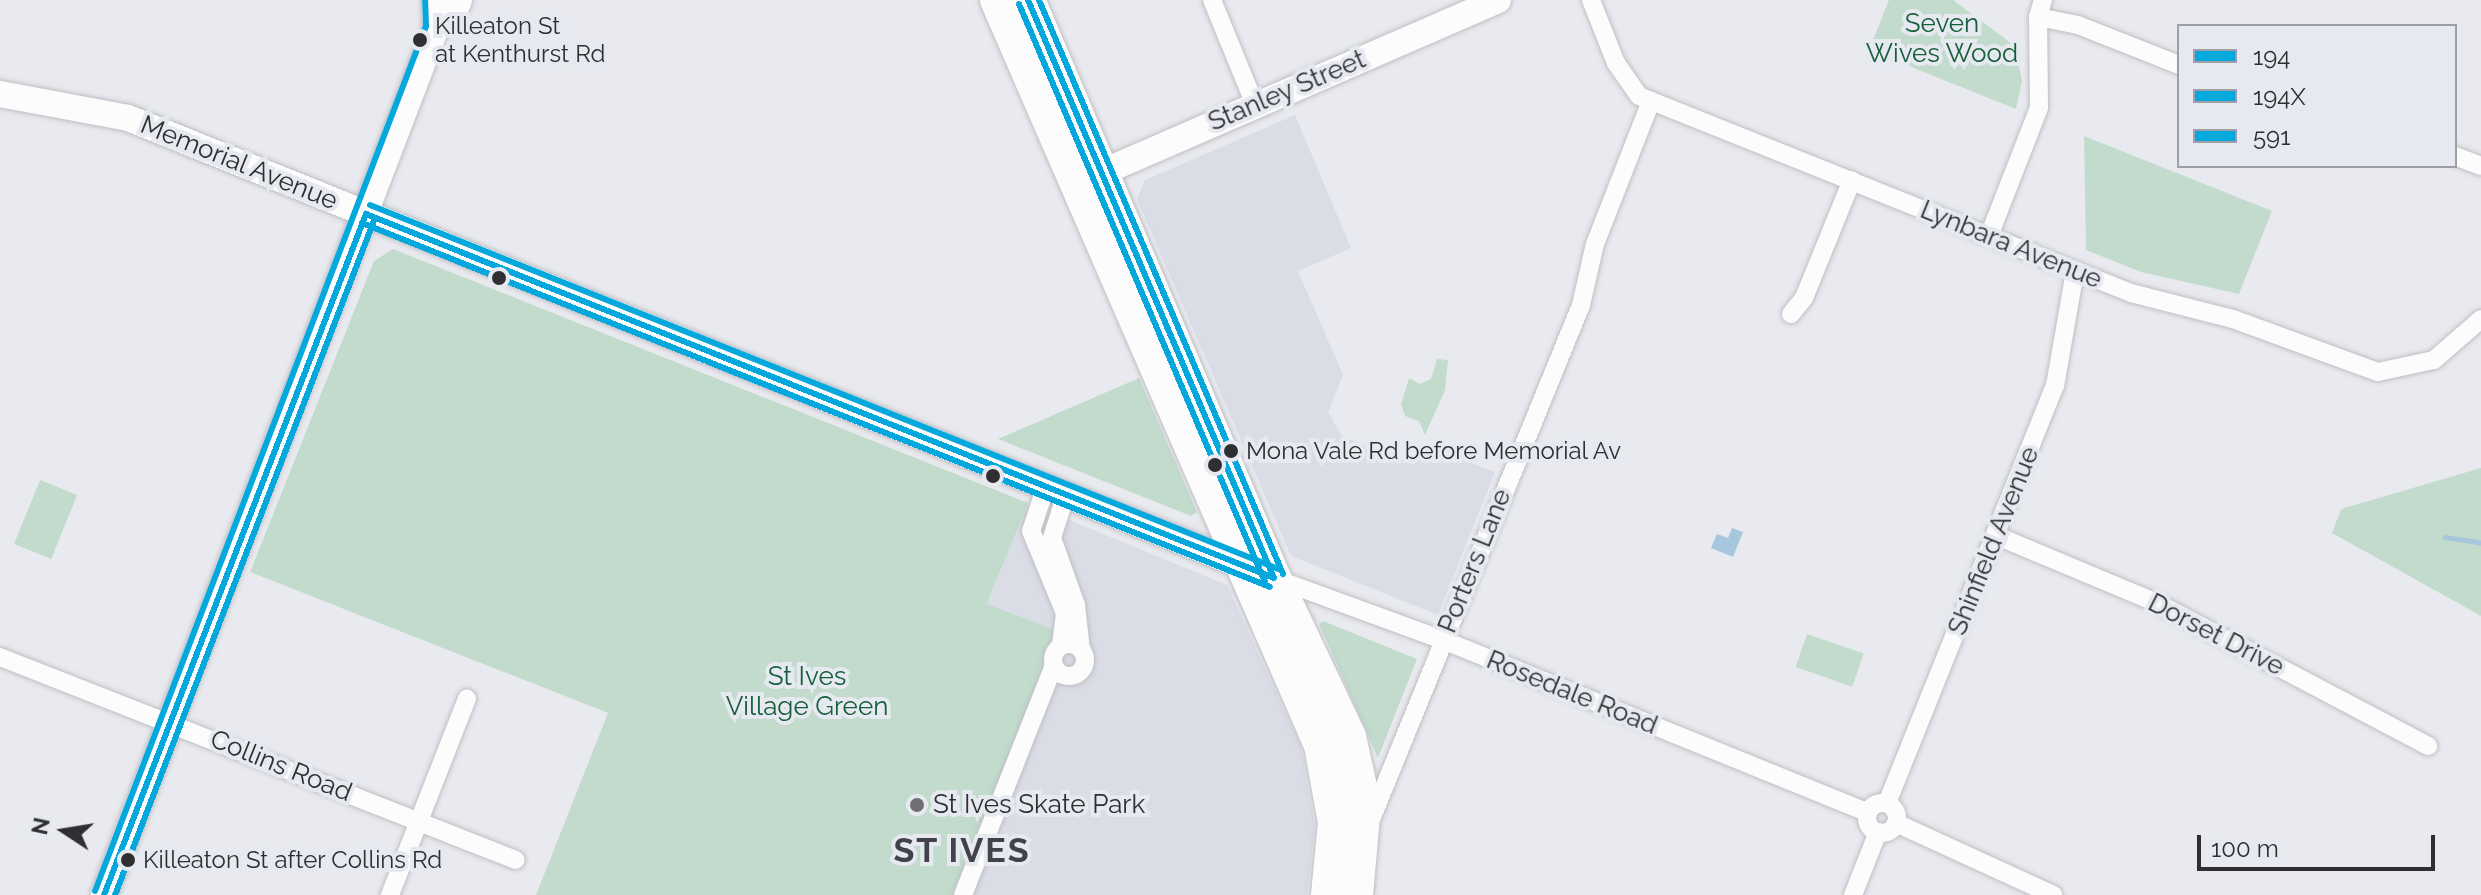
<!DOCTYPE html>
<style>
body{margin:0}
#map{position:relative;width:2481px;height:895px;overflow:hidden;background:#e9eaef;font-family:Raleway,sans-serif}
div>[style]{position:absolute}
.built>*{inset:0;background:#dadce6}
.green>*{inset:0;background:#c2dbcd;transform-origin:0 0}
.water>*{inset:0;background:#a6c7de}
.stream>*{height:5px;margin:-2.5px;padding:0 2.5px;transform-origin:2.5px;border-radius:2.5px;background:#a6c7de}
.roads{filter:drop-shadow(0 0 2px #bfbfc3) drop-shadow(0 0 2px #bfbfc3)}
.street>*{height:18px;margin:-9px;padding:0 9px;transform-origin:9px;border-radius:9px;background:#fcfcfd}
.street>.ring{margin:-9px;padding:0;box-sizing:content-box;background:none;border:18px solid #fcfcfd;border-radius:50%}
.secondary>*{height:26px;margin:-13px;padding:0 13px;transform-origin:13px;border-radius:13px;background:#fcfcfd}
.highway>*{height:34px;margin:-17px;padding:0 17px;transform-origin:17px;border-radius:17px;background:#fcfcfd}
.bus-1>*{height:6px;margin:-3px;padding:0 3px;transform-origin:3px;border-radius:3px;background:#05a8dc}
.bus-2>*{height:6px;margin:-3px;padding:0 3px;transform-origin:3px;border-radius:3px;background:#05a8dc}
.bus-3>*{height:6px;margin:-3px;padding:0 3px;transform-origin:3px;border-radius:3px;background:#05a8dc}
.dots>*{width:22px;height:22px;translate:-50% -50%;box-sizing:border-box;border:4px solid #e7e9f1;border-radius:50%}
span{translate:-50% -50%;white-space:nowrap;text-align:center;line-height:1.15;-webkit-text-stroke:8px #e7e9f1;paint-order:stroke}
.bus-label{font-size:24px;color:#2f2f32}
.left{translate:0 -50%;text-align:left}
.park-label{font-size:26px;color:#15603a}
.street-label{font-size:26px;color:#2f2f32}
.poi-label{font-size:26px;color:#2f2f32}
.district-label{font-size:34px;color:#42434a;font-weight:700;letter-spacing:2px}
.legend{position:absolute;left:2177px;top:24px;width:280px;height:144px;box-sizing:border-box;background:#e7e9f1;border:2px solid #9d9fa5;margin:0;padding:10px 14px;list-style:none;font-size:24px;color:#2f2f32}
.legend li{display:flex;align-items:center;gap:16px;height:40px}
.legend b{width:40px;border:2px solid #9d9fa5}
.north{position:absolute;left:24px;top:791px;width:80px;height:80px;-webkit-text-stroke:6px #e7e9f1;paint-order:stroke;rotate:282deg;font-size:22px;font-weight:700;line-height:32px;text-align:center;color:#2f2f32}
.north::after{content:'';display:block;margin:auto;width:28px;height:36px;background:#2f2f32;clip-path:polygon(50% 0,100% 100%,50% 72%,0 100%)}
.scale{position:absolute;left:2197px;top:835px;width:238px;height:36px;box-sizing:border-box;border:4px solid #2f2f32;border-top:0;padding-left:10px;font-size:24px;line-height:28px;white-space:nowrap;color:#2f2f32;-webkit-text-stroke:6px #e7e9f1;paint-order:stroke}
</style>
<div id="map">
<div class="built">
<i style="clip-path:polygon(1295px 115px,1351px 248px,1298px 271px,1343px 375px,1328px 412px,1342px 436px,1414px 465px,1422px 444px,1495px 472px,1438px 615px,1291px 556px,1137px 199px,1145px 180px)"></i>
<i style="clip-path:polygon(1028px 503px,1227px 585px,1301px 747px,1315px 827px,1307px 895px,953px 895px,1059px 633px,987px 605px)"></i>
</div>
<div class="green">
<i style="clip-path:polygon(1889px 0,1953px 0,2015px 46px,2022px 81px,2016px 109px,1869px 50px)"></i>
<i style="clip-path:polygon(2084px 136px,2272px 211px,2239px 294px,2141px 272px,2086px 250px)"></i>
<i style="clip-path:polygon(393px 249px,1028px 503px,987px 604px,1060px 632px,953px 895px,536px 895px,608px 713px,250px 572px,374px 261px)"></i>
<i style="clip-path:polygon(1437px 359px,1448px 360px,1445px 390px,1425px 435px,1419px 421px,1405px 416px,1401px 404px,1409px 378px,1420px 384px,1431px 379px)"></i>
<i style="clip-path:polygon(1139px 378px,1197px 512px,1191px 516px,998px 439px)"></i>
<i style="clip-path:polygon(2481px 468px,2481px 616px,2332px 533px,2341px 509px)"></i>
<i style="left:40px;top:480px;width:40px;height:69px;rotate:22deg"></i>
<i style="clip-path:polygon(1323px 621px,1417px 659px,1378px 758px,1319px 624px)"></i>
<i style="left:1807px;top:634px;width:60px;height:35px;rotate:19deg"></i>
</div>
<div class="water">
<i style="clip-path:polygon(1732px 528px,1743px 532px,1733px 557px,1711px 548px,1717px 534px,1728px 538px)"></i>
</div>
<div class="stream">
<i style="left:2445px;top:537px;width:36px;rotate:9deg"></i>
</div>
<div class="roads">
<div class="street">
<i style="left:1212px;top:0;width:113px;rotate:67.7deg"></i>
<i style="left:1591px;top:0;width:68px;rotate:68.4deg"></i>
<i style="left:1616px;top:63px;width:40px;rotate:55.1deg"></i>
<i style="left:1639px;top:96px;width:530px;rotate:21.82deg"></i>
<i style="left:2131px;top:293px;width:105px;rotate:14.3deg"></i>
<i style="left:2233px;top:319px;width:154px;rotate:20.1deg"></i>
<i style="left:2378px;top:372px;width:57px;rotate:-12.1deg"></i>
<i style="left:2434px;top:360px;width:62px;rotate:-41.1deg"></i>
<i style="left:2038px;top:17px;width:41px;rotate:11.3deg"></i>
<i style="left:2078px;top:25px;width:109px;rotate:21.6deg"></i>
<i style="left:2455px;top:156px;width:28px;rotate:21deg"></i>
<i style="left:1989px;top:236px;width:137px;rotate:-68.7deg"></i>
<i style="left:2039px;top:108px;width:91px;rotate:-90.6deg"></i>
<i style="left:2038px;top:17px;width:18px;rotate:-74deg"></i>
<i style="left:1791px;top:314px;width:21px;rotate:-51deg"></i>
<i style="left:1804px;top:298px;width:127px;rotate:-67.9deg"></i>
<i style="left:1046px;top:486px;width:47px;rotate:108.4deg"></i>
<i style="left:1031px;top:531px;width:89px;rotate:67.5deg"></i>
<i style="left:1065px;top:613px;width:33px;rotate:97deg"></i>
<i style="left:1066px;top:494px;width:46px;rotate:107.7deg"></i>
<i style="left:1052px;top:538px;width:71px;rotate:70.3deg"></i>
<i style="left:1076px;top:605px;width:45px;rotate:83.7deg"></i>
<i style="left:1997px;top:536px;width:171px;rotate:22.7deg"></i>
<i style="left:2155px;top:602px;width:309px;rotate:27.8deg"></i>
<i style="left:1276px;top:579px;width:178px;rotate:20.1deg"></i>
<i style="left:1443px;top:640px;width:459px;rotate:22.1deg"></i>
<i class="ring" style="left:1053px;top:644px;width:14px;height:14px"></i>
<i style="left:0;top:657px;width:554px;rotate:21.48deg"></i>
<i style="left:1887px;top:803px;width:450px;rotate:-68.1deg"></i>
<i style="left:2055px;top:386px;width:117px;rotate:-80.1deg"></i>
<i class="ring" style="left:1867px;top:803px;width:12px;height:12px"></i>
<i style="left:1372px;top:817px;width:553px;rotate:-67.79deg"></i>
<i style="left:1581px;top:305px;width:63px;rotate:-77.1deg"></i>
<i style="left:1595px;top:244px;width:154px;rotate:-68.6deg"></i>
<i style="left:1896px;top:823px;width:173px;rotate:24.6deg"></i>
<i style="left:390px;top:895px;width:211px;rotate:-68.6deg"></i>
<i style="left:963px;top:895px;width:247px;rotate:-68.4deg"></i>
<i style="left:1853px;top:895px;width:68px;rotate:-68.4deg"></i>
</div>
<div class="secondary">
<i style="left:436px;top:28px;width:20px;rotate:-37deg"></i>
<i style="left:452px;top:16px;width:17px;rotate:-66deg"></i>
<i style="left:0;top:94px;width:130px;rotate:10.6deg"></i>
<i style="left:128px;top:118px;width:1210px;rotate:21.88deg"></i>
<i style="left:1087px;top:179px;width:448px;rotate:-23.5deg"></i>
<i style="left:104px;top:895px;width:928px;rotate:-69.05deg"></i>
<i style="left:436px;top:28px;width:28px;rotate:-92deg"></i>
</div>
<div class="highway">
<i style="left:997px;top:0;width:812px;rotate:66.5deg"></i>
<i style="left:1321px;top:745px;width:79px;rotate:79.8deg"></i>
<i style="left:1335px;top:823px;width:72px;rotate:95.6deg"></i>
<i style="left:1028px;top:0;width:628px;rotate:66.95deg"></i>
<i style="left:1274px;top:578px;width:176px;rotate:64.7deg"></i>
<i style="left:1349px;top:737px;width:69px;rotate:77.4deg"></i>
<i style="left:1364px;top:804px;width:91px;rotate:95deg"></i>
</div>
</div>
<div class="bus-1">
<i style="left:1028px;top:0;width:628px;rotate:66.95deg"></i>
<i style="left:366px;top:214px;width:978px;rotate:21.84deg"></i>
<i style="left:104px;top:895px;width:730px;rotate:-68.96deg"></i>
</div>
<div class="bus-2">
<i style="left:1019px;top:4px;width:628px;rotate:66.95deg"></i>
<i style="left:362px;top:223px;width:978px;rotate:21.84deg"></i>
<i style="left:115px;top:895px;width:725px;rotate:-68.99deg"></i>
</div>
<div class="bus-3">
<i style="left:1039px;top:0;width:624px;rotate:66.97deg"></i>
<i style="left:370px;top:205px;width:978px;rotate:21.84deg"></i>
<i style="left:95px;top:891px;width:926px;rotate:-69.06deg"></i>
<i style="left:426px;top:26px;width:26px;rotate:-92deg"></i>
</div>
<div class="dots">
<i style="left:420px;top:40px;background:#2f2f32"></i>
<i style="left:499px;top:278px;background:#2f2f32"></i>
<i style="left:1231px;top:451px;background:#2f2f32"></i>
<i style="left:1215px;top:465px;background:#2f2f32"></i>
<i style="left:993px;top:476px;background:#2f2f32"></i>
<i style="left:917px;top:805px;background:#707074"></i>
<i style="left:128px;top:860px;background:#2f2f32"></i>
</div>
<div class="bus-label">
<span class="left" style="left:435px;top:40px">Killeaton St<br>at Kenthurst Rd</span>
<span class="left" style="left:1246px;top:451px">Mona Vale Rd before Memorial Av</span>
<span class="left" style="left:143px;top:860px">Killeaton St after Collins Rd</span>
</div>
<div class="park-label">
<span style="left:1942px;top:39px">Seven<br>Wives Wood</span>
<span style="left:807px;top:692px">St Ives<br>Village Green</span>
</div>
<div class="street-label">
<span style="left:1287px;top:91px;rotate:-23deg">Stanley Street</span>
<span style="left:239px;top:163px;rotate:22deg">Memorial Avenue</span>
<span style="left:2011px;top:245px;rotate:22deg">Lynbara Avenue</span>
<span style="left:1994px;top:541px;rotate:-68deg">Shinfield Avenue</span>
<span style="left:1475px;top:561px;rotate:-68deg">Porters Lane</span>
<span style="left:2216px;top:635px;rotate:27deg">Dorset Drive</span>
<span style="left:1572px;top:693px;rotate:22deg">Rosedale Road</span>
<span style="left:281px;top:766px;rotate:22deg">Collins Road</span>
</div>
<div class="poi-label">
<span class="left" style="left:933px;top:805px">St Ives Skate Park</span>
</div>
<div class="district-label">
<span style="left:962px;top:851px">ST IVES</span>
</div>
<ul class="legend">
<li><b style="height:10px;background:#05a8dc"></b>194</li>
<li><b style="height:10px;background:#05a8dc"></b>194X</li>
<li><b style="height:10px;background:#05a8dc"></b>591</li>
</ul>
<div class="north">N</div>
<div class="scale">100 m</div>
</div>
